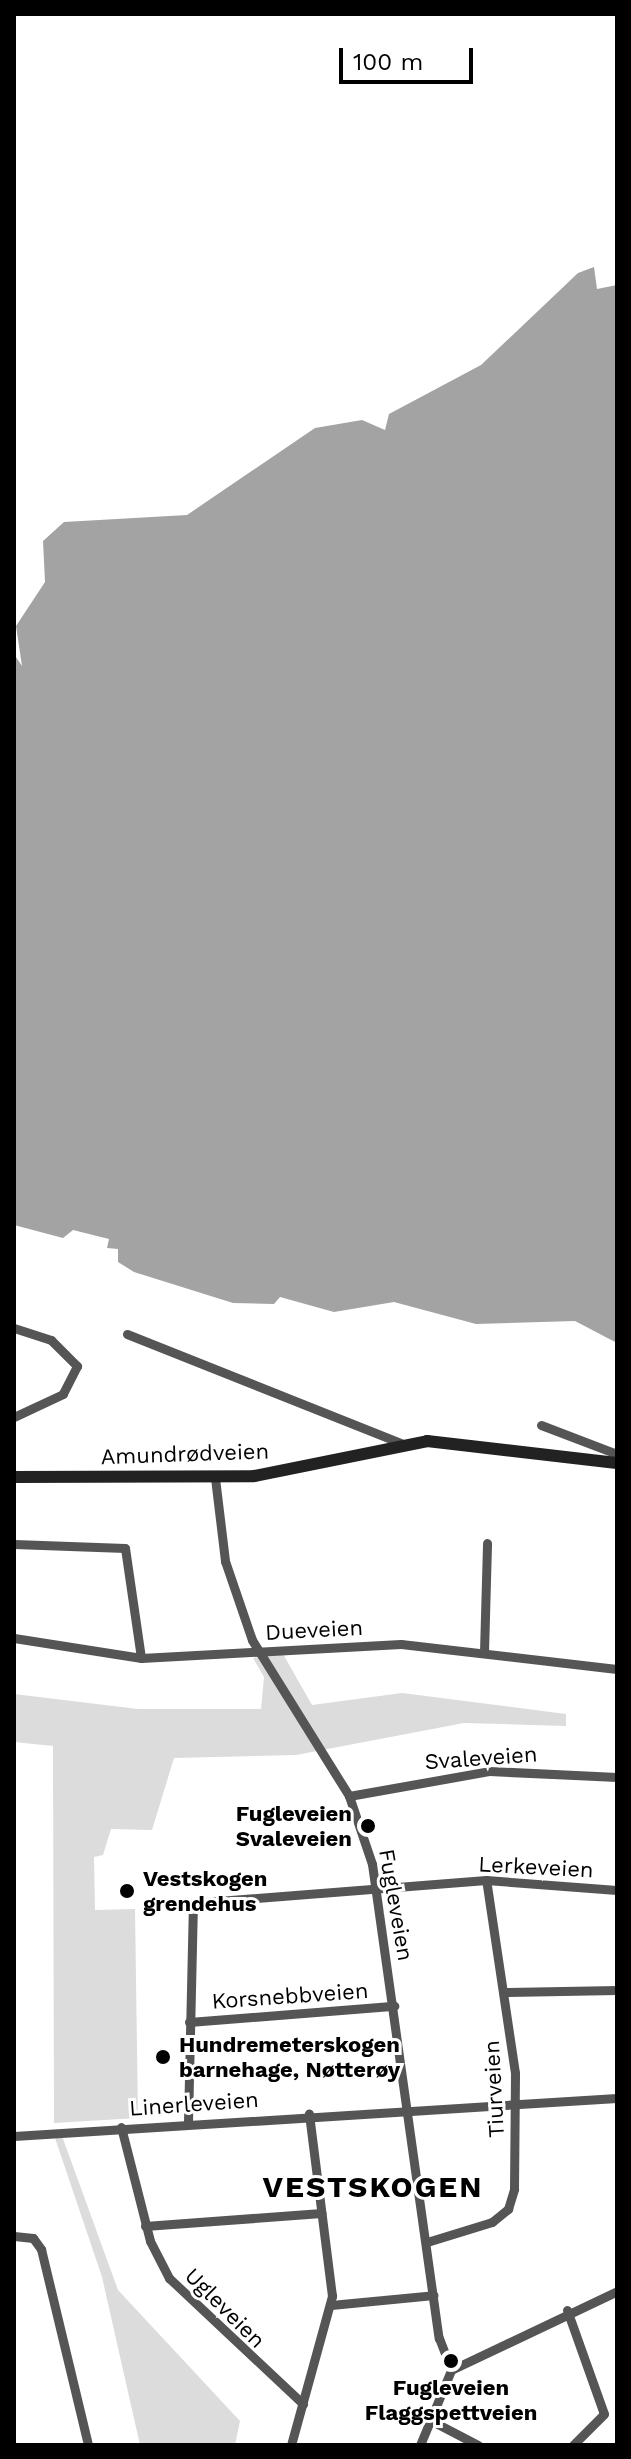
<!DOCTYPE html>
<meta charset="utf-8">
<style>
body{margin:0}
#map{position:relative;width:631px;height:2459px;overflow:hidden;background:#fff;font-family:"Work Sans",sans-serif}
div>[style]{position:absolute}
.green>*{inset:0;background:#dcdcdc}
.water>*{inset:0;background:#a3a3a3}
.street>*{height:9px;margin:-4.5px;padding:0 4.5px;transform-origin:4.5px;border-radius:4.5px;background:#555}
.secondary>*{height:12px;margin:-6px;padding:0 6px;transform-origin:6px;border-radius:6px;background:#222}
.dots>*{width:22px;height:22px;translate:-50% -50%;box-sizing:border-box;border:4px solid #fff;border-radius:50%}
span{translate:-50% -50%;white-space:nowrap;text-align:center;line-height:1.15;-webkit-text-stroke:6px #fff;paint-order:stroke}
.street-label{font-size:22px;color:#000}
.poi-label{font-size:22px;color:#000;font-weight:700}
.right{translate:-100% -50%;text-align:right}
.left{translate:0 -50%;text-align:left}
.district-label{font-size:30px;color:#000;font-weight:700;letter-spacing:2px}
.frame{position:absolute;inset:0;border:16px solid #000;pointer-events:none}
.scale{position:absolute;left:339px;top:48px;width:134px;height:36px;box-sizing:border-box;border:4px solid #000;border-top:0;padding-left:10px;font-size:24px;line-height:28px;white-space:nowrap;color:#000;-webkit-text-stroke:6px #fff;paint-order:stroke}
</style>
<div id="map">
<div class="green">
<i style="clip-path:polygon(283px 1654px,312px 1705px,402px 1693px,566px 1714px,566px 1726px,464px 1723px,296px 1755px,174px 1758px,152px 1830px,111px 1829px,103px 1855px,94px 1857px,95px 1910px,135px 1909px,138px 2118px,54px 2123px,53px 1746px,14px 1742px,14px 1694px,138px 1709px,261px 1709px,264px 1677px,253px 1658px)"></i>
<i style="clip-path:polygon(62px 2136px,118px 2290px,240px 2421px,235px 2445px,140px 2445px,102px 2277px,55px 2138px)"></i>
</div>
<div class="water">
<i style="clip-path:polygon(594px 267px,597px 289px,617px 285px,617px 1343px,575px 1321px,476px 1324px,394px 1302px,334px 1312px,280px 1297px,274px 1304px,233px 1303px,134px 1272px,118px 1262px,118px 1249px,107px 1248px,109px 1239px,73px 1230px,63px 1238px,14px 1225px,14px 654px,22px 666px,16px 626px,45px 582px,43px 541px,64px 522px,187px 515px,315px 428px,362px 420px,385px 430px,389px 414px,481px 365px,578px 273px)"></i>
</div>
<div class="street">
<i style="left:14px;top:1328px;width:39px;rotate:18deg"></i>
<i style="left:51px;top:1340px;width:37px;rotate:45deg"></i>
<i style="left:77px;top:1366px;width:31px;rotate:117deg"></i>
<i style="left:63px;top:1394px;width:54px;rotate:154.9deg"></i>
<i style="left:127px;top:1334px;width:295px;rotate:21.7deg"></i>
<i style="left:541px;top:1425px;width:81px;rotate:20.9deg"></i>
<i style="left:215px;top:1478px;width:84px;rotate:83.1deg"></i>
<i style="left:225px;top:1561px;width:83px;rotate:71.1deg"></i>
<i style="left:252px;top:1640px;width:184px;rotate:58.1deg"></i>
<i style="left:349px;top:1796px;width:72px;rotate:71.3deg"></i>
<i style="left:372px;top:1864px;width:479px;rotate:82deg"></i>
<i style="left:439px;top:2338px;width:34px;rotate:69deg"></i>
<i style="left:14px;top:1544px;width:111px;rotate:2.1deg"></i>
<i style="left:125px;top:1548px;width:111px;rotate:81.7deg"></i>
<i style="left:14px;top:1638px;width:129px;rotate:8.9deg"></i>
<i style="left:141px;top:1658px;width:260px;rotate:-3.1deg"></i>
<i style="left:401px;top:1644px;width:217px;rotate:6.6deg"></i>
<i style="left:484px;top:1652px;width:109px;rotate:-88.4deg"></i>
<i style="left:349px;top:1796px;width:142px;rotate:-10.1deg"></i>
<i style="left:489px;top:1771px;width:128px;rotate:2.7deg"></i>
<i style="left:503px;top:1992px;width:114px;rotate:-1deg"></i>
<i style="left:189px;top:2022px;width:206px;rotate:-4.5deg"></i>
<i style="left:188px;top:2122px;width:219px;rotate:-88.7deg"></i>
<i style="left:193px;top:1903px;width:294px;rotate:-4.5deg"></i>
<i style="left:486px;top:1880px;width:131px;rotate:4.4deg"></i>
<i style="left:121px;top:2127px;width:118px;rotate:75.7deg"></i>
<i style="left:150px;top:2241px;width:42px;rotate:62.8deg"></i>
<i style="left:169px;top:2278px;width:184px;rotate:43.2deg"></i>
<i style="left:14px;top:2136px;width:604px;rotate:-3.61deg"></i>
<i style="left:145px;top:2226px;width:177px;rotate:-4.2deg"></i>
<i style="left:14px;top:2236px;width:19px;rotate:6deg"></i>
<i style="left:33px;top:2238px;width:14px;rotate:54deg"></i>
<i style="left:41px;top:2249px;width:202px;rotate:76.5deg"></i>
<i style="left:427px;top:2242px;width:68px;rotate:-17.1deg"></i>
<i style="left:492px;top:2222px;width:21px;rotate:-39deg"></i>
<i style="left:508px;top:2209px;width:21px;rotate:-73deg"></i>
<i style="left:514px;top:2189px;width:116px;rotate:-89.5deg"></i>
<i style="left:515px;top:2073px;width:195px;rotate:-98.5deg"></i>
<i style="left:331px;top:2305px;width:103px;rotate:-5.5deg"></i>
<i style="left:567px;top:2310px;width:110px;rotate:70.4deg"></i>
<i style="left:604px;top:2414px;width:44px;rotate:135deg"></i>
<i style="left:430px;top:2420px;width:54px;rotate:27.5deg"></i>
<i style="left:291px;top:2445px;width:155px;rotate:-74.6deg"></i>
<i style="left:332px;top:2296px;width:184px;rotate:-97.2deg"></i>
<i style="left:420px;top:2445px;width:81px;rotate:-67.5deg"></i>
<i style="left:451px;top:2370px;width:184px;rotate:-25.4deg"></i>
</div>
<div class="secondary">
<i style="left:14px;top:1477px;width:240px;rotate:-0.2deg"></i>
<i style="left:254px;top:1476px;width:177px;rotate:-11.4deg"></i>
<i style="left:427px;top:1441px;width:191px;rotate:6.6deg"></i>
</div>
<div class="dots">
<i style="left:368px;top:1826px;background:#000"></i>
<i style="left:127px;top:1891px;background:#000"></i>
<i style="left:163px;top:2057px;background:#000"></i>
<i style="left:451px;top:2361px;background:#000"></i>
</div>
<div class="street-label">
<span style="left:185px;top:1454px;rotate:-2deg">Amundrødveien</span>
<span style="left:314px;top:1630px;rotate:-3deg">Dueveien</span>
<span style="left:481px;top:1758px;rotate:-4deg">Svaleveien</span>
<span style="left:536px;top:1867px;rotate:3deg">Lerkeveien</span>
<span style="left:396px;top:1905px;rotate:80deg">Fugleveien</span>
<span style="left:290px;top:1996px;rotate:-4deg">Korsnebbveien</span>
<span style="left:494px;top:2089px;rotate:-93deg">Tiurveien</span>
<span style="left:194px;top:2104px;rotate:-4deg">Linerleveien</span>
<span style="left:225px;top:2308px;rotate:45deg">Ugleveien</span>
</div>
<div class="poi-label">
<span class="right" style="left:352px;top:1826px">Fugleveien<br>Svaleveien</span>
<span class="left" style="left:143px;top:1891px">Vestskogen<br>grendehus</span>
<span class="left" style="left:179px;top:2057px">Hundremeterskogen<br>barnehage, Nøtterøy</span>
<span style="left:451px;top:2400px">Fugleveien<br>Flaggspettveien</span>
</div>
<div class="district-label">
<span style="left:373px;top:2187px">VESTSKOGEN</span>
</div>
<div class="frame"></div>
<div class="scale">100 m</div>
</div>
